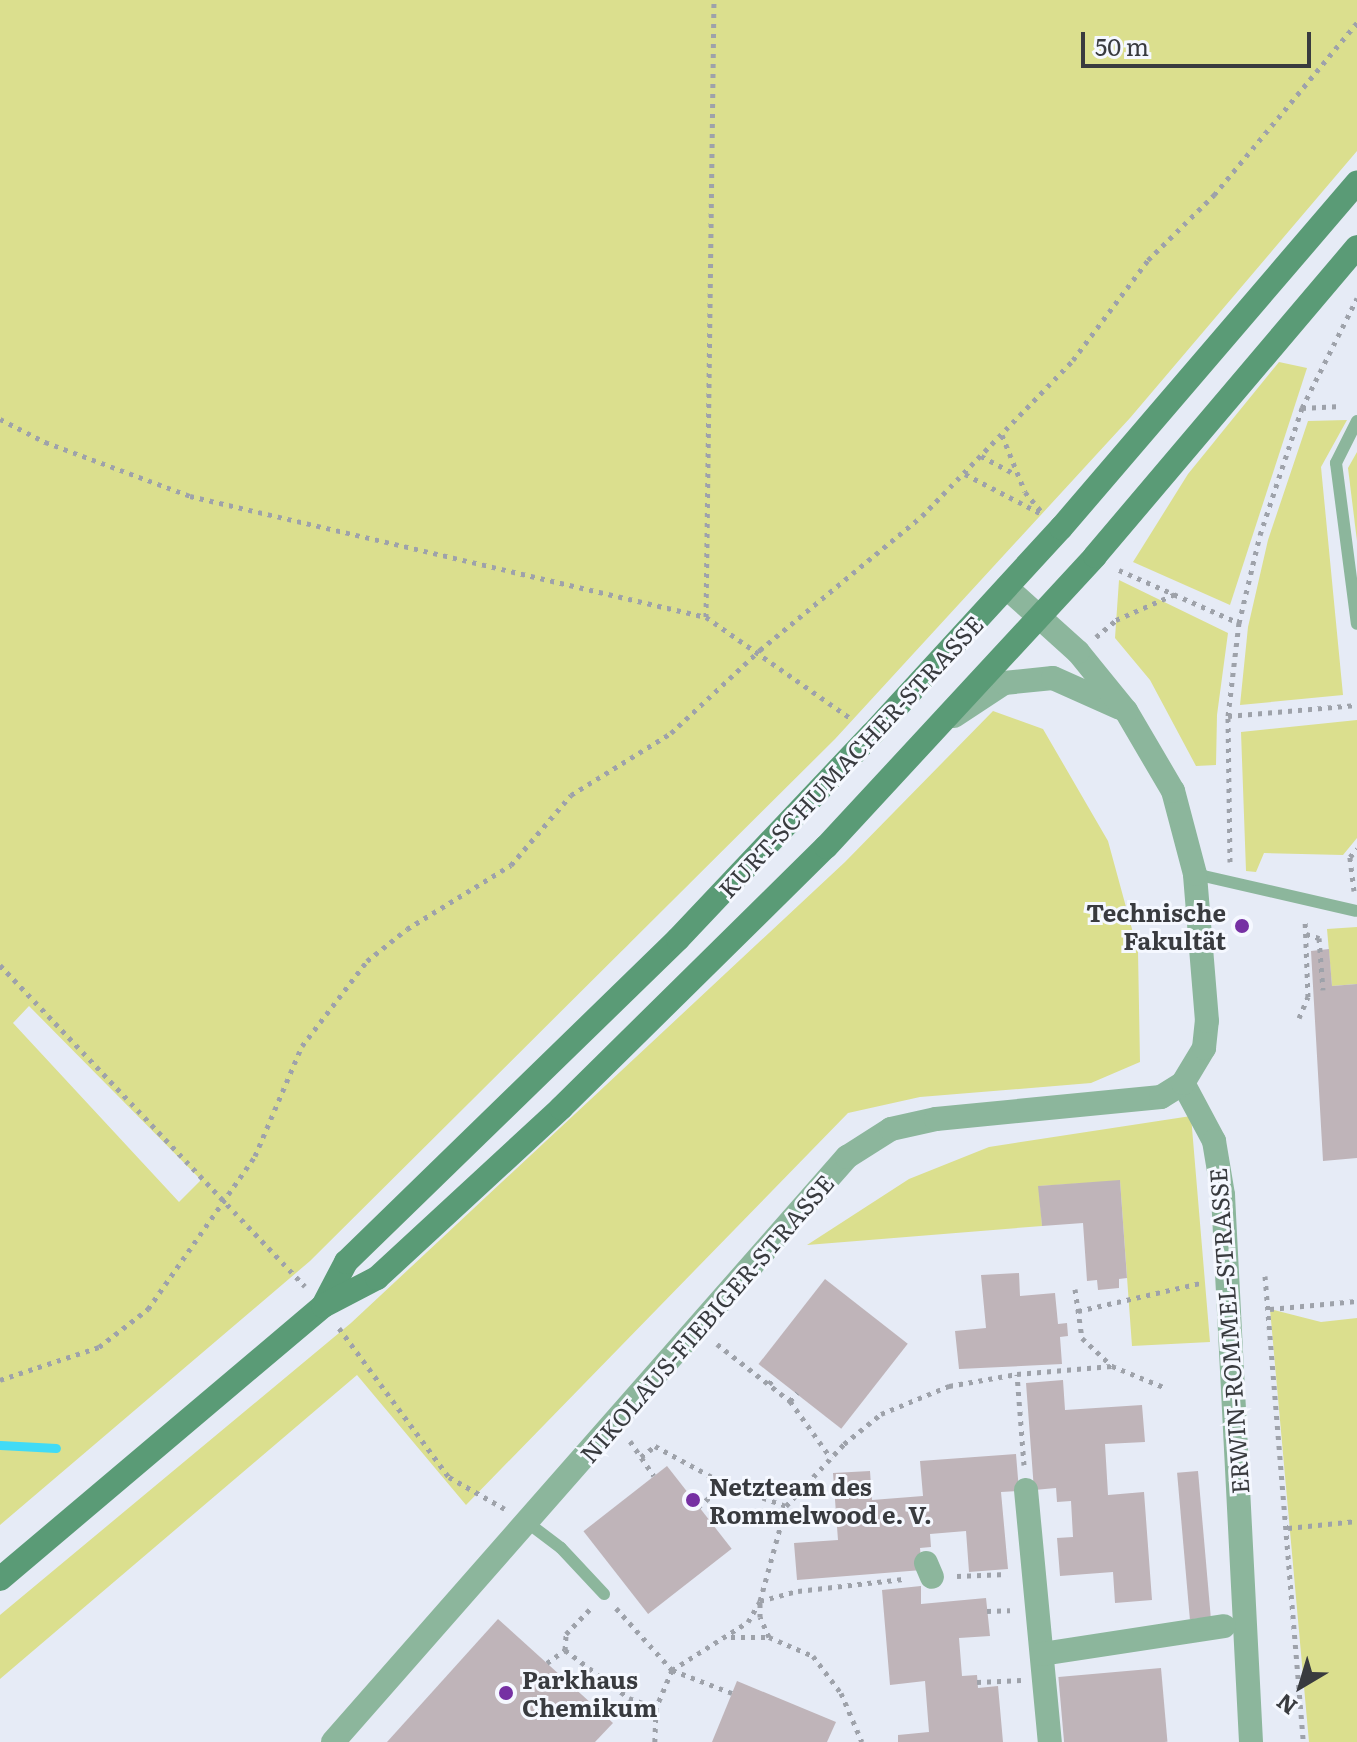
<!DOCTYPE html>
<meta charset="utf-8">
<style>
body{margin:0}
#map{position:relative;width:1357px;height:1742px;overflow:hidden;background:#e6ebf6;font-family:Literata,serif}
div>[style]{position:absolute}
.green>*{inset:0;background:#dbdf8e}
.stream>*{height:9px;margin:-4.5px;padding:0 4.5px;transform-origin:4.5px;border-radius:4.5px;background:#41dbf6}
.building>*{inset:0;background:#bfb4b9;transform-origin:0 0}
.path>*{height:5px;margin-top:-2.5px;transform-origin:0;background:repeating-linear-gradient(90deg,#9ea2aa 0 4px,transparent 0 10px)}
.lane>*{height:12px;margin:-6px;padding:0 6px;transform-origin:6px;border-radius:6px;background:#8cb69c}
.street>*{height:24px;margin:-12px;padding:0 12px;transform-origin:12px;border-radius:12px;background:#8cb69c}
.secondary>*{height:24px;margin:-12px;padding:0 12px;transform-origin:12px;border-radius:12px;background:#5a9b76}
.dots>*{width:22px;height:22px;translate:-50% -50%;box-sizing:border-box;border:4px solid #f5f8ff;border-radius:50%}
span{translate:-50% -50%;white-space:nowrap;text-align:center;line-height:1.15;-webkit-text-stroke:6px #f5f8ff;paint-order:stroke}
.street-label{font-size:24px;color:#393b3f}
.poi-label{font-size:24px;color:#393b3f;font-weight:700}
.right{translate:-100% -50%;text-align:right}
.left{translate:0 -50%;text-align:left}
.north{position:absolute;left:1261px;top:1646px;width:80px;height:80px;-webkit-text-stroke:6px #f5f8ff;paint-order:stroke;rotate:218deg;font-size:22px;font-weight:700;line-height:32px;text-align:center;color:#393b3f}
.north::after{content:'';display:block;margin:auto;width:28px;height:36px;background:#393b3f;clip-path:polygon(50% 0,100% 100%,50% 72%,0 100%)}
.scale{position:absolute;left:1081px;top:32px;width:230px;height:36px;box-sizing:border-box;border:4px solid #393b3f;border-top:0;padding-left:10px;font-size:24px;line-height:28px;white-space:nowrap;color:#393b3f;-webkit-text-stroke:6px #f5f8ff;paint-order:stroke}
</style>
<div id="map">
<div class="green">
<i style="clip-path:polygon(evenodd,0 0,1357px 0,1357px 151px,1130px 418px,835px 739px,310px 1261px,0 1525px,0 0,29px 1006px,201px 1180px,179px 1202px,13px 1023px,29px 1006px)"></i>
<i style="clip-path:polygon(1279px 362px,1307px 368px,1230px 605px,1133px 562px,1188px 474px)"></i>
<i style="clip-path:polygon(1347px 420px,1321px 467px,1343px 695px,1240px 705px,1248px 627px,1268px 540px,1308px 421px)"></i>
<i style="clip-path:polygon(1357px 452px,1357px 541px,1348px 468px)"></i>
<i style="clip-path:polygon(1119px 580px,1228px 633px,1217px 715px,1216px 765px,1196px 766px,1150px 680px,1115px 638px)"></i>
<i style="clip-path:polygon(993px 711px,1043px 729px,1108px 841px,1138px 951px,1140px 1062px,1091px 1083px,920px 1097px,848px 1113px,466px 1505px,357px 1375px,0 1679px,0 1615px,351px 1323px,845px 862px)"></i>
<i style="clip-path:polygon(1357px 720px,1357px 838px,1343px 855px,1264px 853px,1256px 872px,1246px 871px,1241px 732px)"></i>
<i style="clip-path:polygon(1357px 927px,1357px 984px,1332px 986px,1327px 929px)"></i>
<i style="clip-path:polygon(1191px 1116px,1210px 1342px,1132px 1346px,1120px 1181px,1039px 1186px,1042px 1226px,807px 1245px,909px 1179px,989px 1147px)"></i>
<i style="clip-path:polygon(1270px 1309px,1321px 1322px,1357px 1318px,1357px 1742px,1309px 1742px)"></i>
</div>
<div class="stream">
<i style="left:0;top:1445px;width:56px;rotate:3.1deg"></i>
</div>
<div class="building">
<i style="clip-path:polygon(1329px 949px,1332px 986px,1357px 984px,1357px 1158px,1323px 1161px,1311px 951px)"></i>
<i style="clip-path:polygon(1120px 1180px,1127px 1278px,1119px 1279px,1119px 1288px,1098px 1290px,1097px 1280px,1087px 1281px,1083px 1223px,1042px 1226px,1038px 1186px)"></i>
<i style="clip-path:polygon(1019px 1273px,1020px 1296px,1055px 1293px,1058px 1324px,1067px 1323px,1068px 1336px,1060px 1337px,1062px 1364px,959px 1369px,955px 1331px,986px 1328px,981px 1275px)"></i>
<i style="left:825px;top:1279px;width:105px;height:108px;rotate:38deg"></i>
<i style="clip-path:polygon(1063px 1380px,1065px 1410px,1142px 1405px,1145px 1442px,1105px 1444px,1108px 1495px,1144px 1492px,1152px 1600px,1115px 1603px,1113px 1572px,1060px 1576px,1057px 1538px,1073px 1537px,1071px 1501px,1057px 1502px,1056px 1488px,1034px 1490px,1026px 1383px)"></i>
<i style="clip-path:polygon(1016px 1454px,1019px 1491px,1001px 1492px,1008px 1569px,969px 1572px,966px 1531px,930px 1534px,931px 1547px,920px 1548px,922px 1570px,797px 1580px,794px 1543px,838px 1540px,833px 1473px,870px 1471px,872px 1500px,923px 1496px,920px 1461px)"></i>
<i style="left:667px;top:1466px;width:105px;height:106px;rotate:52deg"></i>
<i style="left:1198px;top:1471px;width:147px;height:21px;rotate:85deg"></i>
<i style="clip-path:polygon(921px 1586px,921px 1604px,986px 1598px,990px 1636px,959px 1638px,962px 1676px,977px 1675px,978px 1688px,998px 1686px,1003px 1742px,898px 1742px,898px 1735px,929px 1732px,925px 1681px,890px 1685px,882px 1590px)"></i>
<i style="clip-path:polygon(498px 1619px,613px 1723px,595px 1742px,387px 1742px)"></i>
<i style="left:1161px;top:1668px;width:74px;height:103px;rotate:85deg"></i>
<i style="clip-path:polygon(737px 1681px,836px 1722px,827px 1742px,712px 1742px)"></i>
</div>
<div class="path">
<i style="left:1302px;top:408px;width:39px;rotate:-3deg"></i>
<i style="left:0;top:419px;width:51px;rotate:27.1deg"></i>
<i style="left:45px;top:442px;width:155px;rotate:20.4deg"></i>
<i style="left:190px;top:496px;width:530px;rotate:13.2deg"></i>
<i style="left:706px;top:617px;width:176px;rotate:35deg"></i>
<i style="left:1002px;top:435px;width:61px;rotate:68deg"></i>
<i style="left:1025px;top:492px;width:25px;rotate:50deg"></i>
<i style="left:981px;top:456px;width:40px;rotate:28deg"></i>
<i style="left:965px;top:474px;width:85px;rotate:27.5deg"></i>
<i style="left:1119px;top:570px;width:131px;rotate:23.8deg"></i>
<i style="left:706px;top:617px;width:617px;rotate:-89.26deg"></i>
<i style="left:1096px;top:637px;width:26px;rotate:-40deg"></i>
<i style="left:1116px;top:620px;width:64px;rotate:-23.8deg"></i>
<i style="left:1228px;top:716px;width:129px;rotate:-4.9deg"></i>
<i style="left:1230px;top:862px;width:146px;rotate:-90.8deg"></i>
<i style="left:1228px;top:716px;width:94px;rotate:-83.3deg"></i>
<i style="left:1239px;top:623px;width:90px;rotate:-76.6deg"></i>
<i style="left:1260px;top:535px;width:134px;rotate:-71.7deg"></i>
<i style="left:1302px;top:408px;width:123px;rotate:-63.4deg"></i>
<i style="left:1354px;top:891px;width:34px;rotate:-97deg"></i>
<i style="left:1350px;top:857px;width:11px;rotate:-49deg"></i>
<i style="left:1306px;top:934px;width:14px;rotate:17deg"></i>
<i style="left:1319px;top:938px;width:52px;rotate:85.6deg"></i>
<i style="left:0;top:965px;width:443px;rotate:46.5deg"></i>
<i style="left:1299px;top:1018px;width:23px;rotate:-67deg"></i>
<i style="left:1308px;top:997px;width:77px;rotate:-92.2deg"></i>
<i style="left:1265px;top:1276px;width:468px;rotate:85.3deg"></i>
<i style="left:1075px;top:1289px;width:49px;rotate:81.9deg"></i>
<i style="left:1082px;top:1338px;width:41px;rotate:43deg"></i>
<i style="left:1270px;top:1309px;width:87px;rotate:-5.3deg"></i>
<i style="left:1078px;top:1311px;width:125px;rotate:-12.9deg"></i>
<i style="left:339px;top:1328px;width:185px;rotate:53.6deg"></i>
<i style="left:449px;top:1477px;width:64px;rotate:29.7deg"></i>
<i style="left:717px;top:1344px;width:93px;rotate:38deg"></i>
<i style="left:790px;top:1401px;width:70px;rotate:54.3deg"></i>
<i style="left:0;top:1380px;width:104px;rotate:-18.4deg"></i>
<i style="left:99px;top:1347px;width:62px;rotate:-37.8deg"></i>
<i style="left:148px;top:1309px;width:187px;rotate:-55deg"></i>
<i style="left:255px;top:1156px;width:120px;rotate:-66.9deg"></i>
<i style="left:302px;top:1046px;width:107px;rotate:-52.6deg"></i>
<i style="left:367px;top:961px;width:51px;rotate:-38.7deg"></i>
<i style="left:407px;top:929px;width:122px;rotate:-31.6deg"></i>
<i style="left:511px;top:865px;width:92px;rotate:-49.4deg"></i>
<i style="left:571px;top:795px;width:118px;rotate:-31.8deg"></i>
<i style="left:671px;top:733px;width:122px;rotate:-43deg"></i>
<i style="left:760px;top:650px;width:210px;rotate:-39.6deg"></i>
<i style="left:922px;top:516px;width:217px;rotate:-45.9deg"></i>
<i style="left:1073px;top:360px;width:125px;rotate:-53.1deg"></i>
<i style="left:1148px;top:260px;width:93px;rotate:-44.6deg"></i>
<i style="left:1214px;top:195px;width:224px;rotate:-50.3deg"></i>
<i style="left:769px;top:1384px;width:9px;rotate:-49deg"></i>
<i style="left:790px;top:1401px;width:11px;rotate:-49deg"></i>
<i style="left:630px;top:1441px;width:42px;rotate:55.6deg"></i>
<i style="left:641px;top:1457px;width:18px;rotate:-38deg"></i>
<i style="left:655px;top:1446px;width:80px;rotate:28.5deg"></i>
<i style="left:725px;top:1484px;width:65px;rotate:19.8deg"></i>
<i style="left:1024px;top:1465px;width:91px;rotate:-94.4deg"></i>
<i style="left:1017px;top:1374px;width:95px;rotate:-4.8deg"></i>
<i style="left:1112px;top:1366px;width:58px;rotate:22.2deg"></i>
<i style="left:698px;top:1507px;width:35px;rotate:-40deg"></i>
<i style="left:1288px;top:1528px;width:69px;rotate:-5.8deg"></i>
<i style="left:957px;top:1576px;width:50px;rotate:-2.3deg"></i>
<i style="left:616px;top:1608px;width:84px;rotate:47.9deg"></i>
<i style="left:672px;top:1670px;width:41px;rotate:112.8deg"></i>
<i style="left:656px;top:1708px;width:34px;rotate:92deg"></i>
<i style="left:987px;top:1611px;width:23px;rotate:-2deg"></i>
<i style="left:731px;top:1637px;width:38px"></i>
<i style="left:769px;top:1637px;width:48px;rotate:23.4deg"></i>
<i style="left:813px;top:1656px;width:46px;rotate:52.9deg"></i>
<i style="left:841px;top:1693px;width:53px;rotate:66.8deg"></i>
<i style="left:769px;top:1637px;width:22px;rotate:-114deg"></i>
<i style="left:760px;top:1617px;width:16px;rotate:-90deg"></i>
<i style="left:760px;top:1601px;width:39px;rotate:-15deg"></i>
<i style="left:798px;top:1591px;width:106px;rotate:-6.5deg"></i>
<i style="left:565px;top:1650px;width:16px;rotate:-86deg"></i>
<i style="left:566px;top:1634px;width:36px;rotate:-46deg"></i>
<i style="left:547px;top:1663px;width:22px;rotate:-36deg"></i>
<i style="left:565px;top:1650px;width:80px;rotate:36.9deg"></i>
<i style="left:629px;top:1698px;width:29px;rotate:20deg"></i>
<i style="left:977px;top:1682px;width:44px;rotate:-2.6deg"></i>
<i style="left:732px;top:1693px;width:64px;rotate:-159deg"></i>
<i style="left:672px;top:1670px;width:90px;rotate:-32.3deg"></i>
<i style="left:748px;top:1622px;width:24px;rotate:-60deg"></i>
<i style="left:760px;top:1601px;width:98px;rotate:-74.7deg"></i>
<i style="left:786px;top:1506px;width:85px;rotate:-46.9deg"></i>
<i style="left:844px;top:1444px;width:48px;rotate:-39deg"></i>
<i style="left:881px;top:1414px;width:74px;rotate:-22.4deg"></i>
<i style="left:949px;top:1386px;width:69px;rotate:-10deg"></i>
</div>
<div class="lane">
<i style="left:1357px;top:421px;width:47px;rotate:116.6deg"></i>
<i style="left:1336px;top:463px;width:162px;rotate:82.6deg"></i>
<i style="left:1195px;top:874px;width:165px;rotate:12.9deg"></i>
<i style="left:528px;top:1523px;width:41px;rotate:37.1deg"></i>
<i style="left:561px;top:1548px;width:63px;rotate:46.9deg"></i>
</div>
<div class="street">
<i style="left:954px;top:716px;width:60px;rotate:-33.4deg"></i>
<i style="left:1004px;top:683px;width:49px;rotate:-5.8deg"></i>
<i style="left:1053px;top:678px;width:73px;rotate:24.1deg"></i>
<i style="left:1183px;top:1083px;width:66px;rotate:61.9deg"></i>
<i style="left:1214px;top:1141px;width:55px;rotate:80.5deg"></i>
<i style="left:1223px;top:1195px;width:548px;rotate:87.07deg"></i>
<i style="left:1026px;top:1490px;width:253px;rotate:84.6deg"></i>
<i style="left:926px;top:1563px;width:15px;rotate:67deg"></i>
<i style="left:1042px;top:1654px;width:184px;rotate:-8.7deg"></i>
<i style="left:333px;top:1742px;width:779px;rotate:-48.7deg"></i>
<i style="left:847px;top:1157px;width:52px;rotate:-32.5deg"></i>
<i style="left:891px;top:1129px;width:46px;rotate:-12.5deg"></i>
<i style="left:936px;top:1119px;width:226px;rotate:-5.6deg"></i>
<i style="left:1161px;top:1097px;width:26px;rotate:-32deg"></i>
<i style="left:1183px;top:1083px;width:41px;rotate:-59deg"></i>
<i style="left:1204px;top:1048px;width:27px;rotate:-84deg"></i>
<i style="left:1207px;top:1021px;width:147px;rotate:-94.7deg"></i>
<i style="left:1195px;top:874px;width:86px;rotate:-104.8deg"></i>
<i style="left:1173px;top:791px;width:93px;rotate:-120.4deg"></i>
<i style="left:1126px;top:711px;width:76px;rotate:-129.1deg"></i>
<i style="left:1078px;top:652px;width:96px;rotate:-138deg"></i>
</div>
<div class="secondary">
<i style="left:323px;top:1306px;width:50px;rotate:-62.4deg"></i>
<i style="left:346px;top:1262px;width:463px;rotate:-44.2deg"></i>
<i style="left:678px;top:939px;width:282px;rotate:-46.6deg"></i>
<i style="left:872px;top:734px;width:280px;rotate:-47.5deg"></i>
<i style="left:1061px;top:528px;width:455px;rotate:-49.4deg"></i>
<i style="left:0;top:1579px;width:423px;rotate:-40.2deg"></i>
<i style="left:323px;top:1306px;width:61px;rotate:-27.4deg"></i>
<i style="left:377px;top:1278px;width:251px;rotate:-42.7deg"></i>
<i style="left:561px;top:1108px;width:372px;rotate:-44.6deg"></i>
<i style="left:826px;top:847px;width:396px;rotate:-47.2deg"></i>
<i style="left:1095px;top:556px;width:405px;rotate:-49.7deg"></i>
</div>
<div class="dots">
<i style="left:1242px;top:926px;background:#7630a3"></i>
<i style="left:693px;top:1500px;background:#7630a3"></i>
<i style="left:506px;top:1693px;background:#7630a3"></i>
</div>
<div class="street-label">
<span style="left:850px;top:756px;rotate:-47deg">KURT-SCHUMACHER-STRASSE</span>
<span style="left:706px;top:1318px;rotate:-49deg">NIKOLAUS-FIEBIGER-STRASSE</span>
<span style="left:1228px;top:1331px;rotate:-94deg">ERWIN-ROMMEL-STRASSE</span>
</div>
<div class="poi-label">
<span class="right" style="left:1226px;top:926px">Technische<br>Fakultät</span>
<span class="left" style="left:709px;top:1500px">Netzteam des<br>Rommelwood e. V.</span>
<span class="left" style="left:522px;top:1693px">Parkhaus<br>Chemikum</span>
</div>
<div class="north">N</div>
<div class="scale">50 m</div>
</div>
